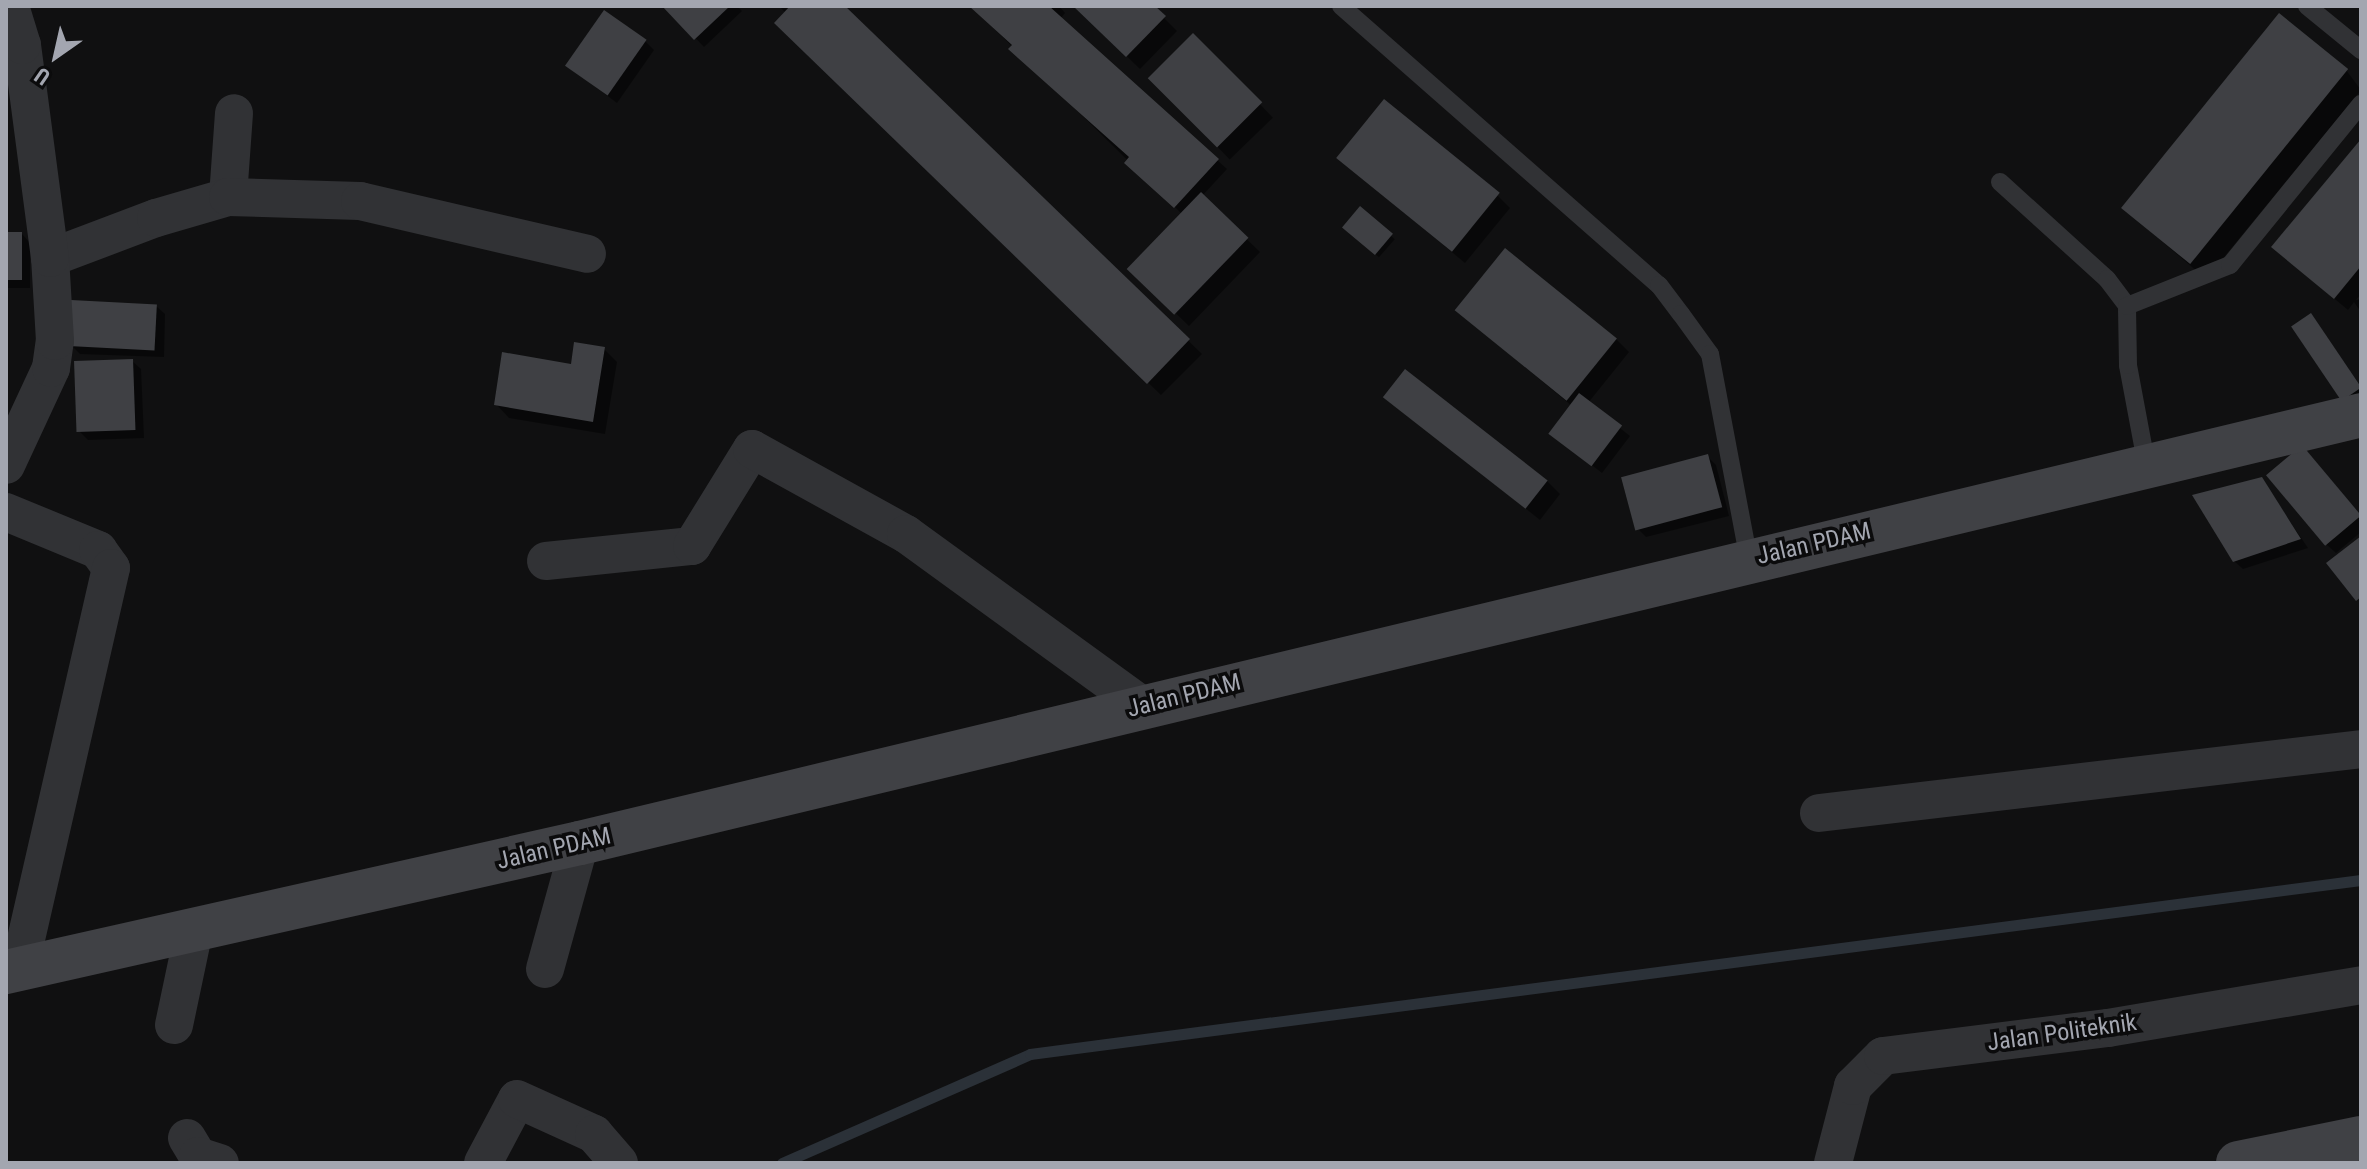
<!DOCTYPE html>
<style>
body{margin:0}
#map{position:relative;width:2367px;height:1169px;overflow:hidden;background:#101011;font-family:"Roboto Condensed",sans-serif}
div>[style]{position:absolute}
.shadow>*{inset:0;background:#0007;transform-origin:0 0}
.stream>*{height:11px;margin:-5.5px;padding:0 5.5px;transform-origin:5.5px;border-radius:5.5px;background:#2b3138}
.building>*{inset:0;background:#3f4044;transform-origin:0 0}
.lane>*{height:18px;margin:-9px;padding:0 9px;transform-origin:9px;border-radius:9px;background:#313235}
.street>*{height:38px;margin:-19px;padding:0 19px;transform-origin:19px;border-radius:19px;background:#313235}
.secondary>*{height:44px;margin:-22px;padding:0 22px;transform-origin:22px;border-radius:22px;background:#404145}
span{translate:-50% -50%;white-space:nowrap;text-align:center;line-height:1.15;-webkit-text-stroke:7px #0b0b0c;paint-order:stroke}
.street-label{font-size:24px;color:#a3a6b0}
.frame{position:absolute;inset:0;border:8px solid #a3a6b0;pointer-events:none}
.north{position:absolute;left:16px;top:16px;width:80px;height:80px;-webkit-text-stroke:6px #0b0b0c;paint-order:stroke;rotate:214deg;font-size:22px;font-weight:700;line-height:32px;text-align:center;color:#a3a6b0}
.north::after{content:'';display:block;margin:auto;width:28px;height:36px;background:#a3a6b0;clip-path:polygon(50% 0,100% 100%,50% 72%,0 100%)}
</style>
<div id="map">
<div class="shadow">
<i style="clip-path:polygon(665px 6px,737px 6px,742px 11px,704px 47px)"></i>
<i style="clip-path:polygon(779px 6px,842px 6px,1202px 354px,1161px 395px,776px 23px,786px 13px)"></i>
<i style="clip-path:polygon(971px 6px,1059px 6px,1065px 13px,1060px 19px,1227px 169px,1202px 196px,1260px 252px,1189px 326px,1130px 269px,1182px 214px)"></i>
<i style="clip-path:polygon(1075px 6px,1152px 6px,1177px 31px,1140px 69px)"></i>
<i style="left:1193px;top:35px;width:115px;height:60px;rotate:46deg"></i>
<i style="clip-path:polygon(645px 41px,654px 50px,617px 103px,568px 66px)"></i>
<i style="clip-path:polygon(2346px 70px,2361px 90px,2206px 279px,2122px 207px)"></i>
<i style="clip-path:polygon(2361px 142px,2361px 294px,2356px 300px,2361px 299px,2361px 312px,2354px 302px,2348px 310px,2287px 259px)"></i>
<i style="clip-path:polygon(1339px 158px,1497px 195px,1510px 208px,1465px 263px)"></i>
<i style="left:1360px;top:209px;width:46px;height:24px;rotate:41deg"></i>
<i style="clip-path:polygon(6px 234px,22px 234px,30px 243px,30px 288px,6px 288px)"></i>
<i style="clip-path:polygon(156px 306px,165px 314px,164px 357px,80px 354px,71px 345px)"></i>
<i style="clip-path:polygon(1456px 310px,1616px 339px,1629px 352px,1588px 403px,1630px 436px,1602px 473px,1552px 434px,1572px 406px)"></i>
<i style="clip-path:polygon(2311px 316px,2361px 387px,2361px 403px,2351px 409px)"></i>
<i style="clip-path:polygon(604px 349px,617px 362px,605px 434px,509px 418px,496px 404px)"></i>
<i style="clip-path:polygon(132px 361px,141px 369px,144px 438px,88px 440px,79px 431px)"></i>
<i style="clip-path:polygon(1386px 397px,1547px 481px,1560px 494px,1540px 520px)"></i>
<i style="clip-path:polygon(1707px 456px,1716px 465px,1729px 516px,1646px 537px,1637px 528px)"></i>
<i style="clip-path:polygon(2311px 456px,2361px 517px,2361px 532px,2336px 553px,2327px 545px)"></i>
<i style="clip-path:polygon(2261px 479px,2308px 548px,2243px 569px,2234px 561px)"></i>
</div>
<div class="stream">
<i style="left:782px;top:1163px;width:271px;rotate:-23.7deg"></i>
<i style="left:1030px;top:1054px;width:1342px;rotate:-7.45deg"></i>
</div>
<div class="building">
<i style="clip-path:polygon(662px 6px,730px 6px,694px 40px)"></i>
<i style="clip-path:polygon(790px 6px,845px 6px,1190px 339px,1147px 384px,774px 23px)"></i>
<i style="clip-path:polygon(969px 6px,1049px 6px,1219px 159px,1174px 208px,1124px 163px,1129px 157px,1008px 49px,1012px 45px)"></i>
<i style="clip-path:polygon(1073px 6px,1155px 6px,1166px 16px,1126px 57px)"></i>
<i style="left:604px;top:10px;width:52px;height:68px;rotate:35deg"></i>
<i style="left:2279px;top:13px;width:89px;height:251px;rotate:39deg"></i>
<i style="left:1193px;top:33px;width:98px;height:64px;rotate:45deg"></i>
<i style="left:1384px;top:99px;width:149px;height:76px;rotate:39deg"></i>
<i style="clip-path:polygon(2361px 139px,2361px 266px,2334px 299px,2271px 247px)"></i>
<i style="left:1201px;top:192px;width:66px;height:107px;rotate:44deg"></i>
<i style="left:1360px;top:206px;width:43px;height:28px;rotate:40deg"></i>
<i style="left:6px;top:232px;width:16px;height:48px"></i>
<i style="left:1505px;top:248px;width:144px;height:80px;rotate:39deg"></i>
<i style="left:71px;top:300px;width:86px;height:46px;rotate:3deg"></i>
<i style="left:2311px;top:313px;width:90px;height:24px;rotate:56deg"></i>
<i style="clip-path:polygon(574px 342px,605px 347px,593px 422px,494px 405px,502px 352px,571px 364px)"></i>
<i style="left:133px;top:359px;width:71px;height:59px;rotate:88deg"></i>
<i style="left:1405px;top:369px;width:181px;height:36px;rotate:38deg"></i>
<i style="left:1579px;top:393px;width:54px;height:51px;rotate:37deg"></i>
<i style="left:2302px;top:445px;width:92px;height:47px;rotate:50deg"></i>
<i style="left:1708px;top:454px;width:55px;height:90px;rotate:75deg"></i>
<i style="clip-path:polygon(2262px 477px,2301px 539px,2233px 562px,2192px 495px)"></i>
<i style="clip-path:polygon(2361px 536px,2361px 597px,2356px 601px,2326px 563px)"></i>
</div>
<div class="lane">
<i style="left:1341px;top:6px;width:423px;rotate:41.3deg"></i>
<i style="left:1659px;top:285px;width:36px;rotate:53deg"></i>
<i style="left:1681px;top:314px;width:49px;rotate:54.1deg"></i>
<i style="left:1710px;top:354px;width:210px;rotate:79.3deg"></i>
<i style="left:2307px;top:6px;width:70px;rotate:39.2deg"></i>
<i style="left:2000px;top:182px;width:144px;rotate:42.2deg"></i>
<i style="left:2107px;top:279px;width:34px;rotate:53deg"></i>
<i style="left:2147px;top:467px;width:104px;rotate:-100.6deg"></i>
<i style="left:2128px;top:365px;width:59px;rotate:-91deg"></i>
<i style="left:2127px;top:306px;width:111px;rotate:-21.7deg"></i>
<i style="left:2230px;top:265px;width:208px;rotate:-50.9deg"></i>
</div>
<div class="street">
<i style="left:228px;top:197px;width:84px;rotate:-85.9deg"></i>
<i style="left:50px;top:258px;width:113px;rotate:-20.7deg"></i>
<i style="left:156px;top:218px;width:75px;rotate:-16.3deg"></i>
<i style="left:228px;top:197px;width:132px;rotate:1.7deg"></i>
<i style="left:360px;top:201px;width:233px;rotate:13.1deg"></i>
<i style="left:6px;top:465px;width:107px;rotate:-65.1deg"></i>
<i style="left:51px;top:368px;width:27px;rotate:-82deg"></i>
<i style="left:55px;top:341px;width:83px;rotate:-93.4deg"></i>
<i style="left:50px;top:258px;width:215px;rotate:-97.5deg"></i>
<i style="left:22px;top:45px;width:41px;rotate:-107.1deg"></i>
<i style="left:6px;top:512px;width:100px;rotate:22.4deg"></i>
<i style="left:98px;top:550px;width:22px;rotate:54deg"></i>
<i style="left:111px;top:568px;width:411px;rotate:102.9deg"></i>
<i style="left:546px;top:561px;width:147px;rotate:-5.9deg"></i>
<i style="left:692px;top:546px;width:114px;rotate:-58.3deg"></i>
<i style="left:752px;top:449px;width:176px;rotate:28.9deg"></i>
<i style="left:906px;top:534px;width:293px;rotate:36deg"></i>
<i style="left:1819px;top:813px;width:546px;rotate:-6.73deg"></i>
<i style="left:545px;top:969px;width:131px;rotate:-74.5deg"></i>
<i style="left:174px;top:1025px;width:97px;rotate:-78.1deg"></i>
<i style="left:187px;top:1138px;width:21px;rotate:59deg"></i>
<i style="left:198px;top:1156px;width:23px;rotate:18deg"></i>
<i style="left:483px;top:1163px;width:72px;rotate:-62deg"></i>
<i style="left:517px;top:1099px;width:85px;rotate:24.4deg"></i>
<i style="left:594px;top:1134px;width:38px;rotate:49deg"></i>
<i style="left:1833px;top:1163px;width:80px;rotate:-75.4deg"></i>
<i style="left:1853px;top:1086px;width:42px;rotate:-45deg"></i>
<i style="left:1883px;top:1056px;width:227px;rotate:-7.1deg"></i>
<i style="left:2108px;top:1028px;width:257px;rotate:-9.6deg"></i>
</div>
<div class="secondary">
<i style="left:6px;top:972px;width:588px;rotate:-12.67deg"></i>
<i style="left:580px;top:843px;width:1832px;rotate:-13.51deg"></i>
<i style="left:2238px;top:1163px;width:126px;rotate:-11.5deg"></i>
</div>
<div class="street-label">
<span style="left:1814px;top:544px;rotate:-13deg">Jalan PDAM</span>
<span style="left:1184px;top:696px;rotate:-14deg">Jalan PDAM</span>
<span style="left:554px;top:849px;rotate:-13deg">Jalan PDAM</span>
<span style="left:2062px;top:1033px;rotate:-8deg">Jalan Politeknik</span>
</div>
<div class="frame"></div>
<div class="north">U</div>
</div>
